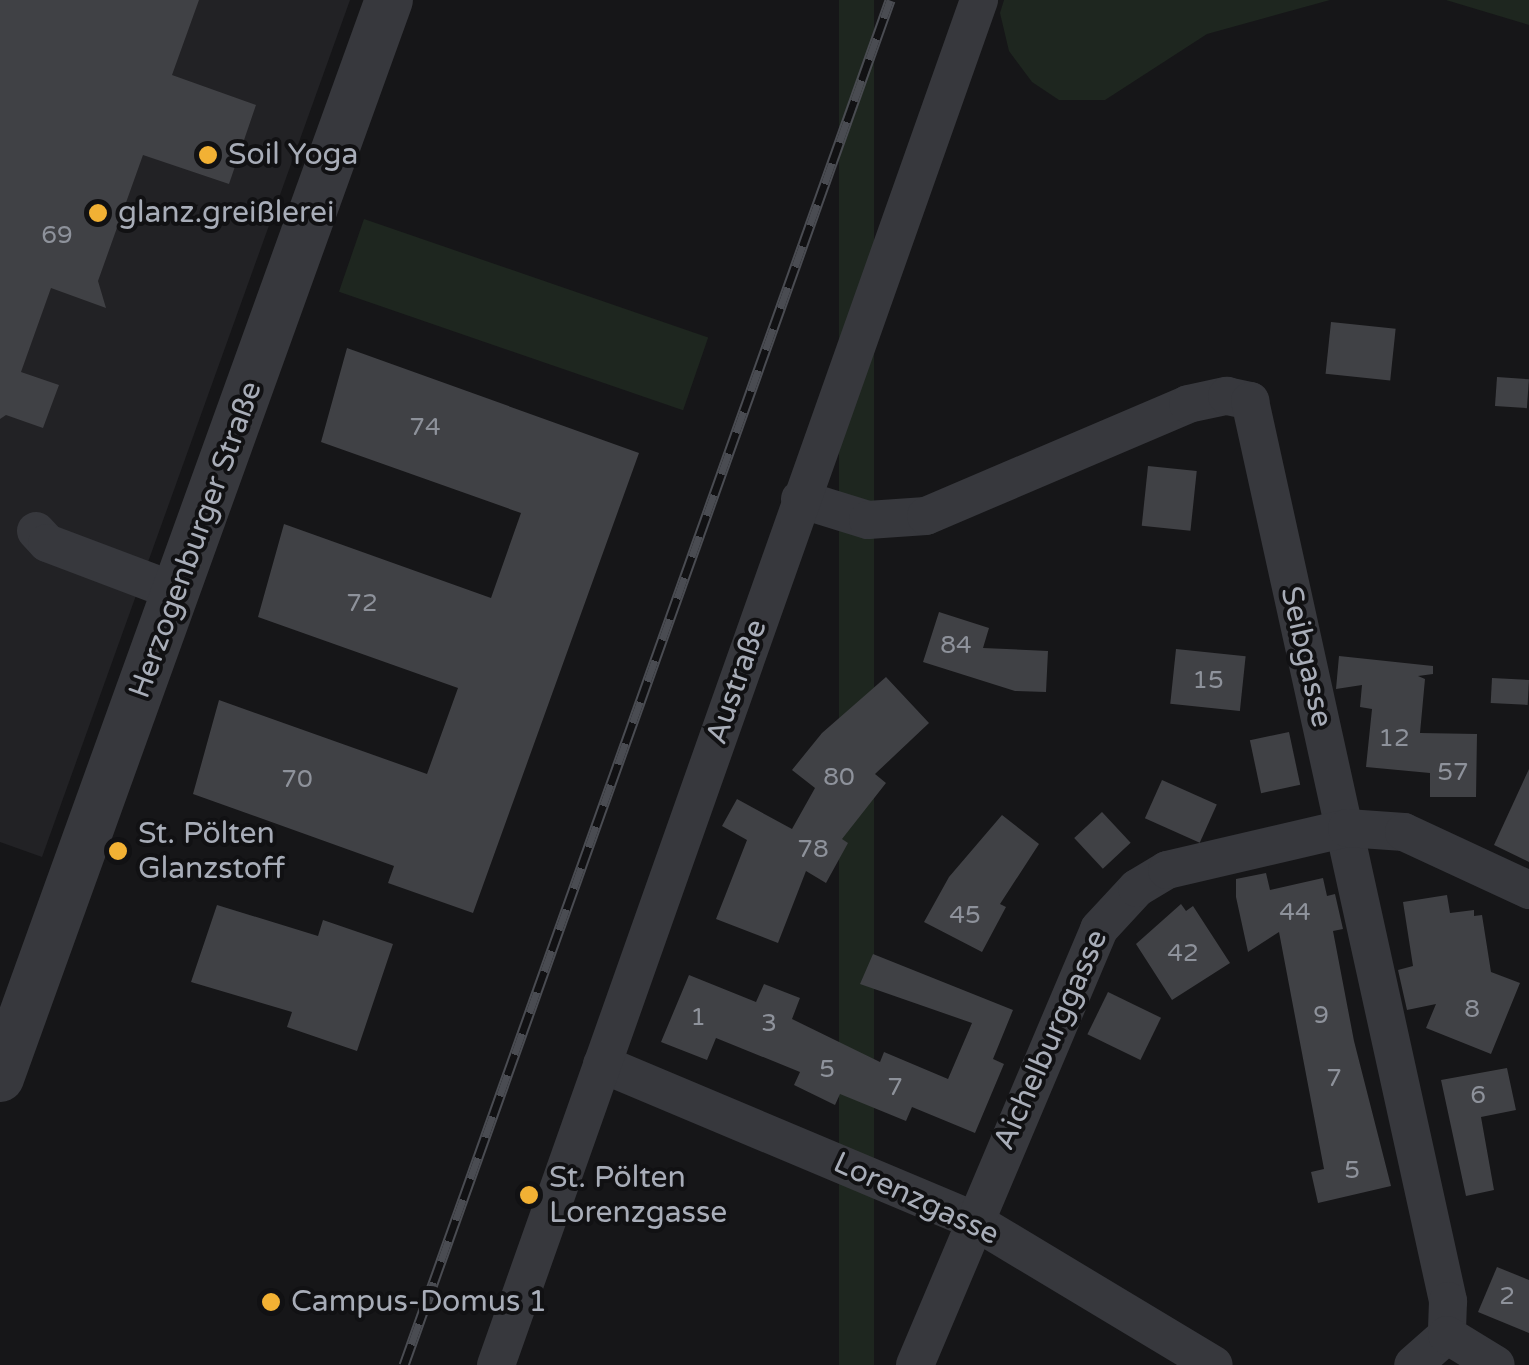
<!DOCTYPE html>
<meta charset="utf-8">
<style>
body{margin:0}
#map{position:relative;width:1529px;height:1365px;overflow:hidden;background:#161618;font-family:"Varela Round",sans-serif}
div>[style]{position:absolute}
.built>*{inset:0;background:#222225}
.green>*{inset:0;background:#1e261f;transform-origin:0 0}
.building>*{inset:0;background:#404145;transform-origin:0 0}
.minor>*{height:38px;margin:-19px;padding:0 19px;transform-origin:19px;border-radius:19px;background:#37383d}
.tertiary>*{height:48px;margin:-24px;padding:0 24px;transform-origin:24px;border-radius:24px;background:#37383d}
.rail>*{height:11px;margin-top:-5.5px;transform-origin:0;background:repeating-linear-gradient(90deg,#111113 0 22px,#4a4c52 0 44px);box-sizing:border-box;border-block:2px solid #4a4c52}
.dots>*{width:28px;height:28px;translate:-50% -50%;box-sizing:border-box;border:5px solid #111113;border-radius:50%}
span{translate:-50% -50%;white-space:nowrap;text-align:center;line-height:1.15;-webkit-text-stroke:8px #111113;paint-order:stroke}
.number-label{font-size:25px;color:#8e929b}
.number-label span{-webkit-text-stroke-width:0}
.poi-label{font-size:30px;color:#a8adb8}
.left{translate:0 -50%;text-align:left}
.street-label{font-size:30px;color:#a8adb8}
</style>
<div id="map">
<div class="built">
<i style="clip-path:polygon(0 0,350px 0,42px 857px,0 842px)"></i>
</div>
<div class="green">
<i style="left:839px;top:0;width:35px;height:1451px"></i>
<i style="clip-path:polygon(1004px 0,1330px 0,1207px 34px,1105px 100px,1059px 100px,1032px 82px,1009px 51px,1000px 13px)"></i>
<i style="clip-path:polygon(1446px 0,1529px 0,1529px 25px)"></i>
<i style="left:364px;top:219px;width:364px;height:77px;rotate:19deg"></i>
</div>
<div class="building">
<i style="clip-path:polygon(0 0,199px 0,172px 75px,256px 105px,229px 184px,143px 155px,98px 281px,106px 308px,51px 288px,21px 372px,59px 385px,43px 428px,6px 415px,0 419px)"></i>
<i style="left:1331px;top:322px;width:65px;height:52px;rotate:6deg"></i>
<i style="clip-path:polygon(347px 348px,639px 453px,473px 913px,388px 883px,394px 866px,193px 794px,219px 700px,427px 774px,458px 688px,258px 617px,284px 524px,491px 598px,521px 513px,321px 442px)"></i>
<i style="left:1497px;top:377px;width:32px;height:29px;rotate:4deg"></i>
<i style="left:1148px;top:466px;width:49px;height:60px;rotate:6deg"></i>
<i style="clip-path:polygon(939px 612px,989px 628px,983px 648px,1048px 651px,1046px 692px,1015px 691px,923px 662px)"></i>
<i style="left:1176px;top:649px;width:70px;height:55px;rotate:6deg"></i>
<i style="clip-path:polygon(1339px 656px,1433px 666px,1433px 674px,1418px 676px,1425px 679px,1420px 733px,1477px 734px,1476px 797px,1430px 797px,1430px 773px,1366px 767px,1372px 709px,1360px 707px,1362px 685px,1336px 689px)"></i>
<i style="clip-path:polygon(886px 677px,929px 723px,875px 774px,886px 783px,842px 839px,848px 843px,826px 883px,806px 871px,778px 943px,716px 919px,747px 840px,722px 826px,737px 799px,792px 829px,815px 788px,792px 770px,822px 733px)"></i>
<i style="left:1492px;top:678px;width:37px;height:25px;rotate:3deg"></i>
<i style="left:1289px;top:732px;width:54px;height:40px;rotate:78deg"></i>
<i style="clip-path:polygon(1529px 769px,1529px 862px,1494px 845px)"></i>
<i style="left:1162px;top:780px;width:60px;height:42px;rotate:24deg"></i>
<i style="left:1102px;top:812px;width:42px;height:38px;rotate:47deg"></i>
<i style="clip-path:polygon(1002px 815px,1039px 844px,1000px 904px,1006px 907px,982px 952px,924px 922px,949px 877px)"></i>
<i style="clip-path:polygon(1266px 873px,1270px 890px,1323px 878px,1327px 896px,1335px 894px,1343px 929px,1333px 931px,1354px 1041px,1391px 1186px,1318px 1203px,1311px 1172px,1324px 1169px,1279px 932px,1248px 952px,1236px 897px,1236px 879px)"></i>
<i style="clip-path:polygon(1447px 895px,1450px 913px,1474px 910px,1474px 916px,1482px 915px,1491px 972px,1520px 983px,1491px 1054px,1426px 1028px,1436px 1004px,1407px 1010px,1398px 970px,1413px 966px,1403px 902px)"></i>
<i style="clip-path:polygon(1181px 904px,1186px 911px,1193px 906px,1230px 963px,1172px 1000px,1136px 944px)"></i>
<i style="clip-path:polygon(217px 905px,318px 936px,323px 920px,393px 944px,357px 1051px,287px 1027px,292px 1012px,191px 982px)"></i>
<i style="clip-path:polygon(873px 954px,1013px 1010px,993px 1059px,1004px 1064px,975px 1133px,912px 1107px,906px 1121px,840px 1094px,835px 1105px,794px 1085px,800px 1072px,716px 1038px,707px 1060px,661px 1042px,689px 975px,756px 1002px,764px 984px,800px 998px,792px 1019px,880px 1062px,884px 1052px,948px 1079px,972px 1023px,860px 984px)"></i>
<i style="left:1108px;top:992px;width:59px;height:47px;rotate:26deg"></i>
<i style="clip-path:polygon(1507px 1068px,1516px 1110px,1481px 1117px,1494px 1190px,1466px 1196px,1441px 1080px)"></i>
<i style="clip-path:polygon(1497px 1267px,1529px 1280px,1529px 1333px,1478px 1312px)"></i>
</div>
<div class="minor">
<i style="left:800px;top:499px;width:71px;rotate:17.2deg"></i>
<i style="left:868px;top:520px;width:58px;rotate:-3.9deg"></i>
<i style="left:926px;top:516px;width:285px;rotate:-23.1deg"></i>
<i style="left:1188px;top:404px;width:40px;rotate:-12deg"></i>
<i style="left:1227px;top:396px;width:24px;rotate:12deg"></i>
<i style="left:1250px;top:401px;width:922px;rotate:77.59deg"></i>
<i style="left:1448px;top:1301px;width:34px;rotate:92deg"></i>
<i style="left:1447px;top:1335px;width:45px;rotate:138.6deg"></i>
<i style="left:36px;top:531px;width:16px;rotate:47deg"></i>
<i style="left:47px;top:543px;width:139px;rotate:20.7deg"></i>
<i style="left:602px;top:1064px;width:400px;rotate:22.8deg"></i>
<i style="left:971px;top:1219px;width:283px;rotate:31deg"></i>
<i style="left:1447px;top:1335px;width:57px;rotate:31.5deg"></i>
<i style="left:496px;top:1365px;width:1448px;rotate:-70.51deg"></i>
<i style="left:915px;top:1365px;width:473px;rotate:-67.1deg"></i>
<i style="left:1099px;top:929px;width:56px;rotate:-47.2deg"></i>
<i style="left:1137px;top:888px;width:35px;rotate:-31deg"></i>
<i style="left:1167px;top:870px;width:185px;rotate:-13.1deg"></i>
<i style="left:1347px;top:828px;width:57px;rotate:4deg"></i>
<i style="left:1404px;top:832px;width:138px;rotate:24.9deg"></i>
</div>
<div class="tertiary">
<i style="left:0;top:1078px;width:1146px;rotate:-70.16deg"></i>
</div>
<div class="rail">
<i style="left:404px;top:1365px;width:1449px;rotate:-70.4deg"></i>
</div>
<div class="dots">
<i style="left:208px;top:155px;background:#f2b134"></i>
<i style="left:98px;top:213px;background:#f2b134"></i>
<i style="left:118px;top:851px;background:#f2b134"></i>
<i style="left:529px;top:1195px;background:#f2b134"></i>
<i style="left:271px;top:1302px;background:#f2b134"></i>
</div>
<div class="number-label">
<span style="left:57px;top:235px">69</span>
<span style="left:425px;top:427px">74</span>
<span style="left:362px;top:603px">72</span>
<span style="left:956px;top:645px">84</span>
<span style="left:1208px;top:680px">15</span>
<span style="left:1394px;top:738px">12</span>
<span style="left:1453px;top:772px">57</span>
<span style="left:839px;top:777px">80</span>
<span style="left:297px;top:779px">70</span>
<span style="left:813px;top:849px">78</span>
<span style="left:1295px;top:912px">44</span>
<span style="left:965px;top:915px">45</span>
<span style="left:1183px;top:953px">42</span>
<span style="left:1472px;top:1009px">8</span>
<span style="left:1321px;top:1015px">9</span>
<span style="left:698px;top:1017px">1</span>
<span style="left:769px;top:1023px">3</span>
<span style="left:827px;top:1069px">5</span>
<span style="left:1334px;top:1078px">7</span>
<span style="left:895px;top:1087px">7</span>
<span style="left:1478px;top:1095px">6</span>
<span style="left:1352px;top:1170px">5</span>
<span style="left:1507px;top:1296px">2</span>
</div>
<div class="poi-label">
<span class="left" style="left:228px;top:155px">Soil Yoga</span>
<span class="left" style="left:118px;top:213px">glanz.greißlerei</span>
<span class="left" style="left:138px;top:851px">St. Pölten<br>Glanzstoff</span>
<span class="left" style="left:549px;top:1195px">St. Pölten<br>Lorenzgasse</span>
<span class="left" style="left:291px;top:1302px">Campus-Domus 1</span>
</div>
<div class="street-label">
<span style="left:196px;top:540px;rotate:-70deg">Herzogenburger Straße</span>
<span style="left:1306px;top:657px;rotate:77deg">Seibgasse</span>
<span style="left:737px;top:682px;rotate:-71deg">Austraße</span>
<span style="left:1051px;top:1040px;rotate:-66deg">Aichelburggasse</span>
<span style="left:916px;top:1199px;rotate:25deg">Lorenzgasse</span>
</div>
</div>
